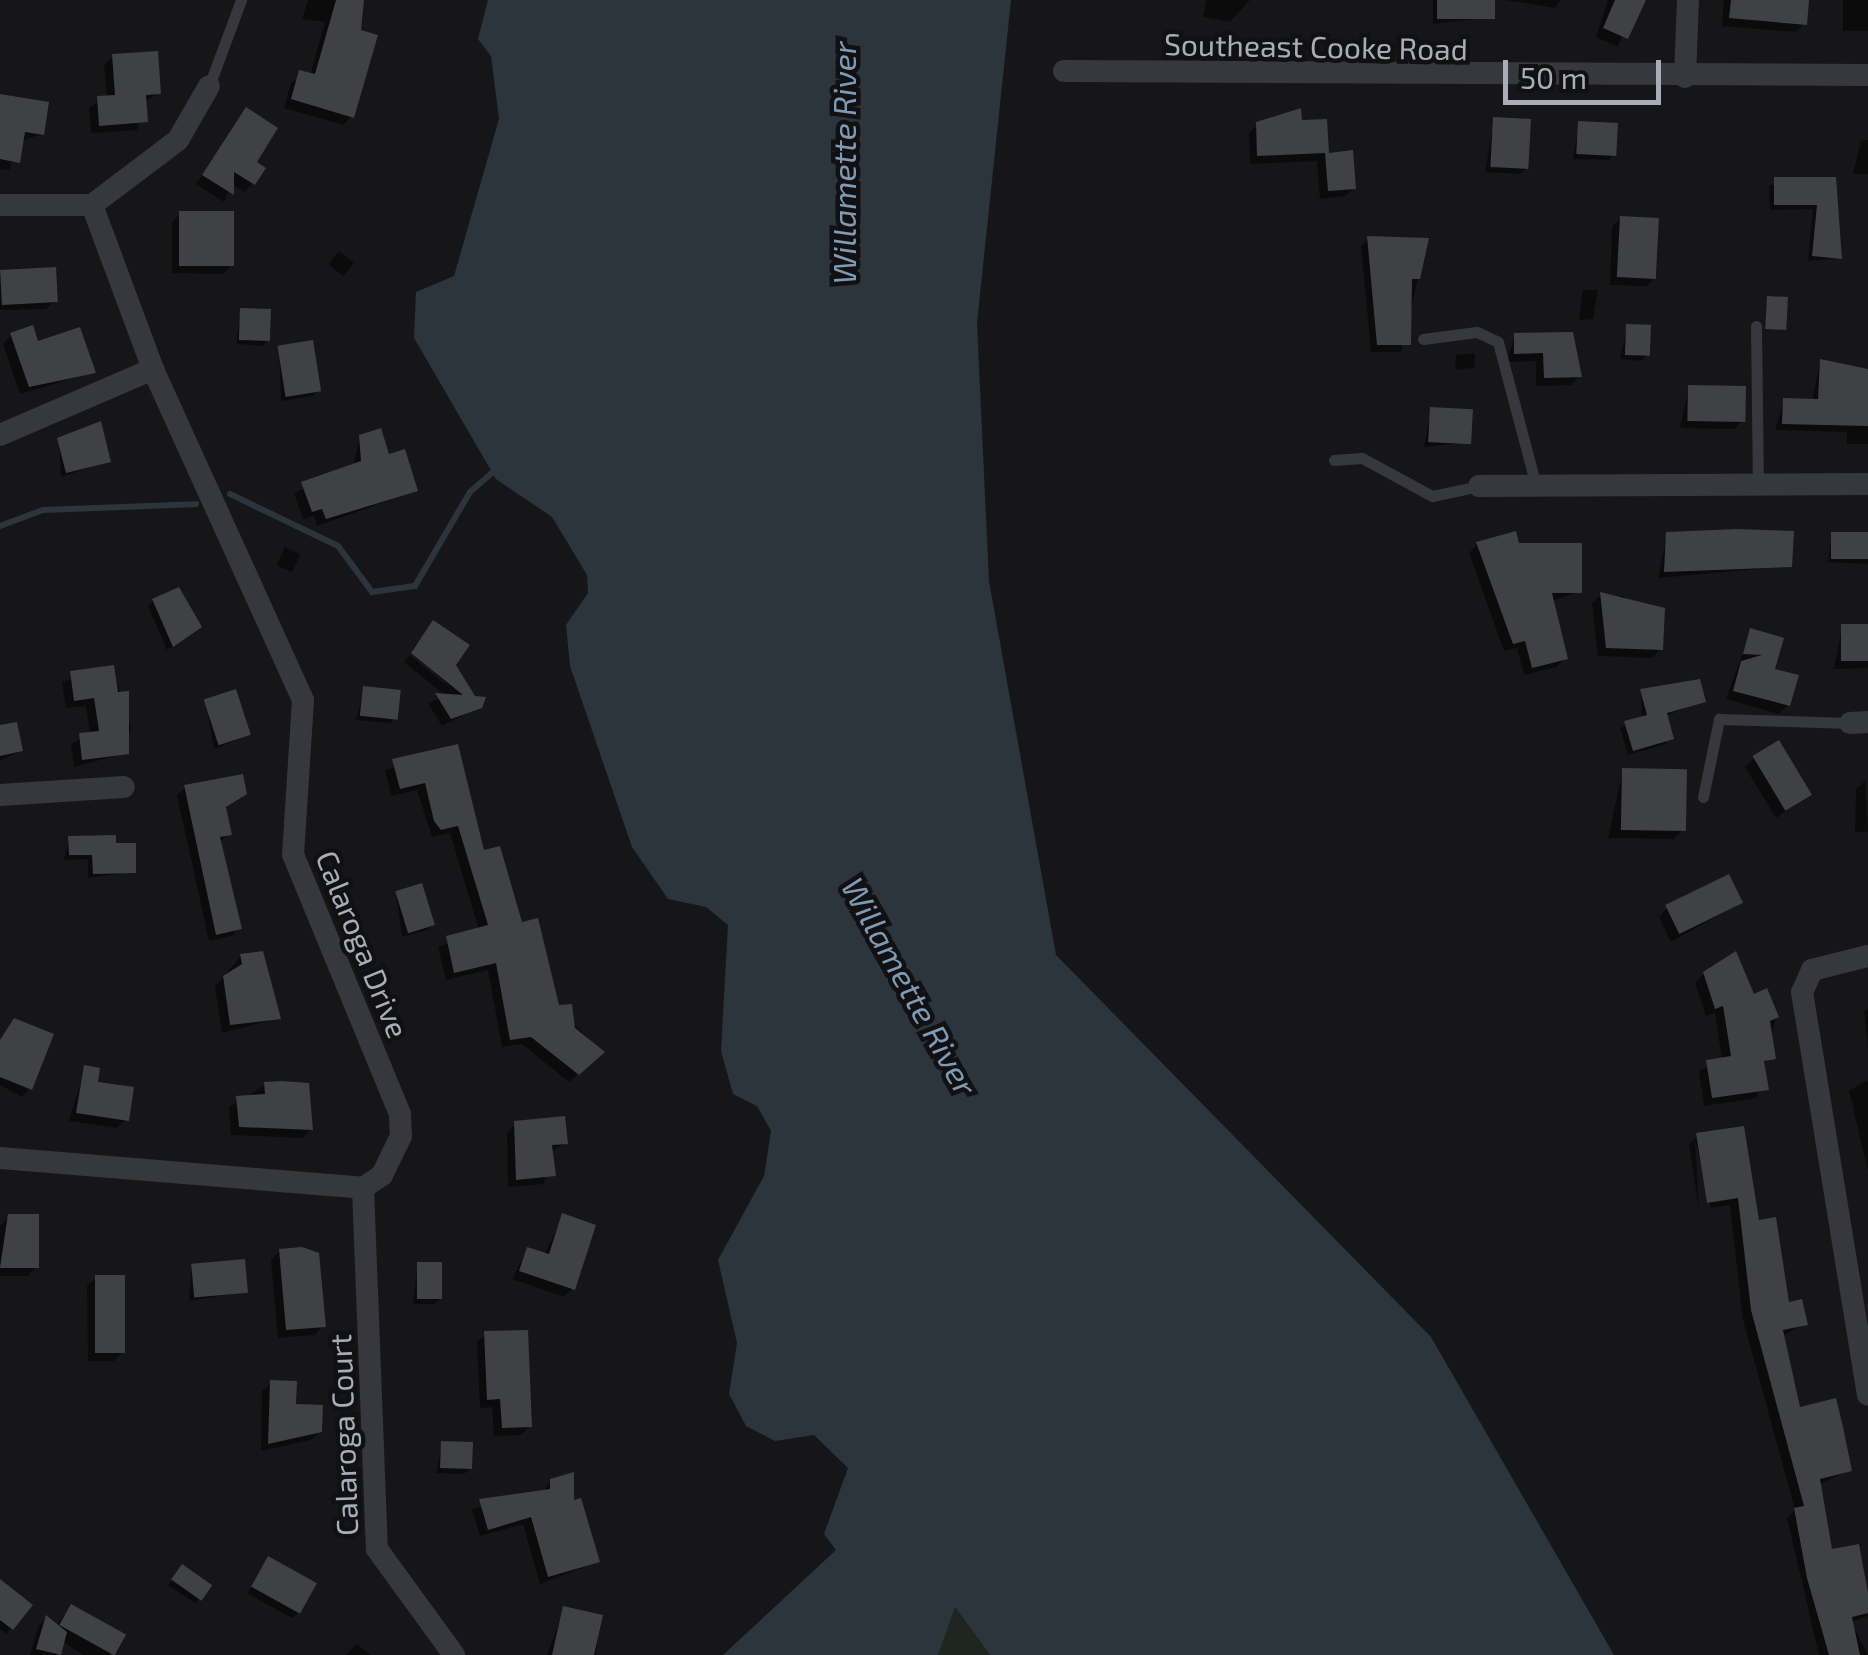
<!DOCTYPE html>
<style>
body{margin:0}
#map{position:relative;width:1868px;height:1655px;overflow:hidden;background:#161618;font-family:"Exo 2",sans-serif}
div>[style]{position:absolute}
.green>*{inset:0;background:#1e261f}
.water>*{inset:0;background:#2c353c}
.shadow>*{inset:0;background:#0007;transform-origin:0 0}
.stream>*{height:6px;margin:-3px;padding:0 3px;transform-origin:3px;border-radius:3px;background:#2c353c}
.building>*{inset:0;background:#404145;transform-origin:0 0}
.lane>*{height:11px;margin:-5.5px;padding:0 5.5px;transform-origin:5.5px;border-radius:5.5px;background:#37383d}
.street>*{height:22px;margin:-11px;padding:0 11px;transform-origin:11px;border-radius:11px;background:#37383d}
span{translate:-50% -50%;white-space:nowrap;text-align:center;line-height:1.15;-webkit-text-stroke:9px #111113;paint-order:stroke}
.street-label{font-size:30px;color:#a8adb8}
.water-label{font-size:32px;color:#7f9bb3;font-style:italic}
.scale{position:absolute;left:1503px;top:60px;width:158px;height:45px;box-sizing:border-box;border:5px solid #a8adb8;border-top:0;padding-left:12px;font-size:30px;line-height:35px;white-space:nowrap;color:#a8adb8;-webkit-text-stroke:8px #111113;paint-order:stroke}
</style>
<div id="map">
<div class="green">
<i style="clip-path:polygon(954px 1606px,990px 1655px,938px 1655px)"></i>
</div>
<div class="water">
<i style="clip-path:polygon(488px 0,1011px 0,977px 323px,989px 581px,1056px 955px,1431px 1337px,1614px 1655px,990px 1655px,955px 1607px,938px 1655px,723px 1655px,836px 1550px,824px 1534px,848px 1468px,814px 1435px,775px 1441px,746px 1426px,729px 1394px,737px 1343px,718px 1260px,764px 1176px,771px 1131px,757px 1106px,733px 1094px,721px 1051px,728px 925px,706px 907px,668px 899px,632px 847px,570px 666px,566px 625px,588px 593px,587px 575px,552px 517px,496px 479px,414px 338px,416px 292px,454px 276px,499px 119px,491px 56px,478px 39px)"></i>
</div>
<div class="shadow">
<i style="clip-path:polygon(308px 0,361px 0,352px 116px,343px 125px,284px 108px,291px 82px,310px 76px,325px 22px,302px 19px)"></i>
<i style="clip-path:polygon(1206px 0,1250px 0,1230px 22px,1203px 17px)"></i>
<i style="clip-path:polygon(1433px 0,1493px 0,1493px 17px,1433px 24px)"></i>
<i style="clip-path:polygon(1505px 0,1561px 0,1555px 8px)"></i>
<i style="clip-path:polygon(1608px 0,1635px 0,1618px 47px,1596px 37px)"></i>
<i style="clip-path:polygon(1724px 0,1807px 0,1804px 24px,1796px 32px,1722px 26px)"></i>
<i style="left:1843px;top:0;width:25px;height:31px"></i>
<i style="clip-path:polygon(113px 56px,159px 93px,144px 102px,137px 130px,91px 133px,89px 107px,107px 98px,104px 65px)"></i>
<i style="clip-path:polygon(0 96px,42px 134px,21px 141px,9px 170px,0 169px)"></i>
<i style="clip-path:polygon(246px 110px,253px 183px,244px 192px,232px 184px,224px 202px,196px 184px)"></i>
<i style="clip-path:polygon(1494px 120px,1526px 169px,1520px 174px,1485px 172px)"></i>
<i style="clip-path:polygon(1325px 122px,1326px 155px,1354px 188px,1345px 196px,1320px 199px,1317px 161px,1250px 164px,1249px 133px,1258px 124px)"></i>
<i style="clip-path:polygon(1579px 124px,1614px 155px,1609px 160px,1573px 159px)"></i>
<i style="clip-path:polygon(1861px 140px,1868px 140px,1868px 174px,1853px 174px)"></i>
<i style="clip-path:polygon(1834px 179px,1839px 258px,1808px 261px,1813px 209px,1770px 210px,1769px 185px)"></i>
<i style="clip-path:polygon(180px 214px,232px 265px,223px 274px,172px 273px,172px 222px)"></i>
<i style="clip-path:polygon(1621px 218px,1655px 278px,1646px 286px,1610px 285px,1612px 227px)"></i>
<i style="clip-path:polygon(1368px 239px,1418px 278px,1401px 352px,1371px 352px,1361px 246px)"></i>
<i style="left:339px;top:251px;width:19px;height:17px;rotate:39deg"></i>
<i style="clip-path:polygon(0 272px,55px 301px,46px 309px,0 310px)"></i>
<i style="clip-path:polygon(1583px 290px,1598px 290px,1593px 319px,1579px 320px)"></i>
<i style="clip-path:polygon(241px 311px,268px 340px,262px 346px,236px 344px)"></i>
<i style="clip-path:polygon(1627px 326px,1647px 355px,1641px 361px,1620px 359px)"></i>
<i style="clip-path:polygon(12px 335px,37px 344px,93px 372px,20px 394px,3px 344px)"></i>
<i style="clip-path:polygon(1571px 335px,1579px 376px,1571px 385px,1536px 386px,1536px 361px,1506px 362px,1515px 336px)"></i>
<i style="clip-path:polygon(279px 348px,319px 390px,313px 396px,281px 401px)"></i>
<i style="clip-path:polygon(1475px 353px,1474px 368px,1455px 370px,1456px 355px)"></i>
<i style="clip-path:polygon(1820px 361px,1868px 369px,1868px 444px,1847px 444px,1847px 432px,1775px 430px,1784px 401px,1812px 402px)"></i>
<i style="clip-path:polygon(1689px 388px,1743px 420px,1734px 429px,1680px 428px)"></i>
<i style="clip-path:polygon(1431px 410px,1470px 442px,1424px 447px)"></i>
<i style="clip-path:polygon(360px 438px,416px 491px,317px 526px,314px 516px,303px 519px,294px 493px,353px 466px)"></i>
<i style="clip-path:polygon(59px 440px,109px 461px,61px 477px)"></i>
<i style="clip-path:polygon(1832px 534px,1868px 534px,1868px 564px,1828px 562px)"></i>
<i style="clip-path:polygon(1667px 535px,1790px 566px,1658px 578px)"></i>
<i style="clip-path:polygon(1477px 544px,1517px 545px,1579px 592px,1551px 601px,1565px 658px,1557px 667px,1524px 675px,1517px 648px,1504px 651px,1469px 553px)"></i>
<i style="left:285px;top:547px;width:17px;height:20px;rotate:25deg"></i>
<i style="clip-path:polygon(1601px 595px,1624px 596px,1624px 608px,1661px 649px,1652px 658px,1598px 656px,1592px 603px)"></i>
<i style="clip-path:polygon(153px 601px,194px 632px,167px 650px,148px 606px)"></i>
<i style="clip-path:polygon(433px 623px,480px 707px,442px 726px,428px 703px,446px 696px,404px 662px,410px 655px,456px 693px,412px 650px)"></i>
<i style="clip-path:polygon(1842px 627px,1868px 627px,1868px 668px,1834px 669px)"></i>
<i style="clip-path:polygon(1751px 631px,1788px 705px,1779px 714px,1726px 699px)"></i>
<i style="clip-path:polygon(112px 667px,131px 726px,126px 753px,74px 767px,71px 744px,90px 734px,86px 706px,66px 708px,62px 682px)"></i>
<i style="clip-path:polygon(364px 689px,396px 718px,390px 723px,356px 720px)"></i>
<i style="clip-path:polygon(1641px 691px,1703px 701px,1665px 716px,1666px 744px,1628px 755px,1620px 728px,1642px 719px)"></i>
<i style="clip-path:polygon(206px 701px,248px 735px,214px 749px)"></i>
<i style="clip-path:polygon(0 728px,20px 751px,0 761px)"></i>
<i style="clip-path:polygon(457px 747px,482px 854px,557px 1008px,602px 1052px,569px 1082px,522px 1044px,502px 1047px,488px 970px,446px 980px,438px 947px,479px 930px,450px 833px,432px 837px,417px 790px,391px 796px,385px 770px)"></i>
<i style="clip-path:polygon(1754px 758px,1809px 795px,1776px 818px,1745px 767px)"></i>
<i style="clip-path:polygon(1623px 770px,1683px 830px,1674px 839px,1608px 838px)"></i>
<i style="clip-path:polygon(1865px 781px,1868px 832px,1855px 832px,1856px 789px)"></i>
<i style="clip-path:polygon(185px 788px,244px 793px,224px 809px,229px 834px,219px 842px,239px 928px,232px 936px,209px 941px,177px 795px)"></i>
<i style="clip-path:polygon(69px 839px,134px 872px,88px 878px,88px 859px,64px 860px)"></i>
<i style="clip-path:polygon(396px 893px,432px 925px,427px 930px,402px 937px)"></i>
<i style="clip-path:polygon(1740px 903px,1671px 942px,1659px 917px,1667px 908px)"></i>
<i style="clip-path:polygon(241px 956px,278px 1018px,222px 1033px,215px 987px)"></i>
<i style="clip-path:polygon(1704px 974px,1776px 1016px,1757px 1098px,1704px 1106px,1699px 1071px,1722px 1060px,1715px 1013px,1706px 1016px,1695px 983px)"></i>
<i style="clip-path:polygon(1868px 1007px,1868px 1046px,1864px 1012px)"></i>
<i style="clip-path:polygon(14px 1021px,30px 1088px,22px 1097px,0 1085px,0 1042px)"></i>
<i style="clip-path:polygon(85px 1068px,126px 1119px,117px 1128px,69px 1121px)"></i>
<i style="clip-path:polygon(1868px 1080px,1868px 1171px,1849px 1091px)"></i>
<i style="clip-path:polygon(265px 1085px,311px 1129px,302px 1138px,231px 1135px,229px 1107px)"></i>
<i style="clip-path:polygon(515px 1124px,565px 1143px,550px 1152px,544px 1184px,508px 1187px,507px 1133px)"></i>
<i style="clip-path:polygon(1698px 1136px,1757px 1223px,1786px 1305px,1805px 1324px,1782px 1336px,1798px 1410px,1849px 1470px,1818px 1485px,1830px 1551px,1857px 1546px,1868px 1616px,1851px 1622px,1868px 1655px,1819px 1655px,1787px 1518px,1795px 1510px,1743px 1320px,1730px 1205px,1711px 1208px,1695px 1139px,1699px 1210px,1689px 1144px)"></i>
<i style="clip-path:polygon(563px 1216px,573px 1288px,564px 1297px,512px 1279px,527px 1250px,544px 1255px)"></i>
<i style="clip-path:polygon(9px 1217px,36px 1267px,28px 1276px,0 1276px,0 1226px)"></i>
<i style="clip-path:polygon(280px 1251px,323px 1326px,315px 1335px,278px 1338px,271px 1260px)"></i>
<i style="clip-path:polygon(418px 1264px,440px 1299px,434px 1304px,413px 1304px)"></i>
<i style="clip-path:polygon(192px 1265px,245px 1292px,189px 1301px)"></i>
<i style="clip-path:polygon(96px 1278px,123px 1352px,114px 1361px,88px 1361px,87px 1286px)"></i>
<i style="clip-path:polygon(486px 1334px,530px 1426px,521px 1435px,494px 1436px,492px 1407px,480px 1408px,477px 1342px)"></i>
<i style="clip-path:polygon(271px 1383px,320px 1431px,311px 1440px,261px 1451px,262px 1391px)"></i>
<i style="clip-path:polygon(442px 1444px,470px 1468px,464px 1474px,436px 1473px)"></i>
<i style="clip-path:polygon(551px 1481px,572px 1503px,597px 1562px,540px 1584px,523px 1524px,480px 1536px,472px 1509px,542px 1493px)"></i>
<i style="clip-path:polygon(263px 1565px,298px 1613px,292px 1618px,247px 1593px)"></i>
<i style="clip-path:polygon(177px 1573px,200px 1598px,195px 1603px,168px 1585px)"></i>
<i style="clip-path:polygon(0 1582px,11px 1628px,6px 1634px,0 1629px)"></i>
<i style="clip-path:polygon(72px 1607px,122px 1636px,109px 1655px,83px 1655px,62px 1641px,58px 1655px,30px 1655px,38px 1627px,46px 1618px,56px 1626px)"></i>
<i style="clip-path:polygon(564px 1609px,600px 1617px,596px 1655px,547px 1655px)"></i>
<i style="clip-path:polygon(356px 1644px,371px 1655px,346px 1655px)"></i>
</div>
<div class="stream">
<i style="left:230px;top:494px;width:120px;rotate:25.7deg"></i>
<i style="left:338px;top:546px;width:57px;rotate:53.5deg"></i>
<i style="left:372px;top:592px;width:43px;rotate:-7.9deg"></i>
<i style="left:415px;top:586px;width:109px;rotate:-59.7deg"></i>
<i style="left:470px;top:492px;width:30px;rotate:-41deg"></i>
<i style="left:0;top:526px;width:46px;rotate:-20.4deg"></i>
<i style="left:43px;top:510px;width:153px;rotate:-2.2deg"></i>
</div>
<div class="building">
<i style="clip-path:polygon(336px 0,364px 0,361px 30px,378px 35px,354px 118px,291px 99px,299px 70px,315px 74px)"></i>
<i style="left:1437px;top:0;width:58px;height:19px"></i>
<i style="clip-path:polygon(1615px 0,1646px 0,1628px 39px,1603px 28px)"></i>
<i style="clip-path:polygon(1731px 0,1809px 0,1807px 25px,1729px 18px)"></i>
<i style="clip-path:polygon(158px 51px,161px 94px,146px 95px,148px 122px,99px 126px,97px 96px,115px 95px,112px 54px)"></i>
<i style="clip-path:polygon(0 94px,49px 102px,44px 135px,25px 132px,20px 163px,0 159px)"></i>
<i style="clip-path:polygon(246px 107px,278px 128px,257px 162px,266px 168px,255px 185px,234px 172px,234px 195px,202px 175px)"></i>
<i style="clip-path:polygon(1301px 108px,1302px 120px,1327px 119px,1329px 153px,1353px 150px,1356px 189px,1328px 191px,1325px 153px,1257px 156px,1256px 122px)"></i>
<i style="left:1493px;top:117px;width:38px;height:50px;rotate:3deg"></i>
<i style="left:1578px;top:121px;width:40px;height:33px;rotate:3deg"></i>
<i style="clip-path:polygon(1774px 177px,1836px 177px,1842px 259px,1812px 256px,1817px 205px,1774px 205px)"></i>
<i style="left:179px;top:211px;width:55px;height:55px"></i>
<i style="left:1620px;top:216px;width:39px;height:61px;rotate:3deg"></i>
<i style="clip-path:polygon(1367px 236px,1429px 238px,1420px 279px,1412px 279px,1411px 345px,1377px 345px)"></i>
<i style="left:56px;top:267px;width:35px;height:56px;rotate:87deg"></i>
<i style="left:1767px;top:296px;width:21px;height:33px;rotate:3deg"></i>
<i style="left:240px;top:308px;width:31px;height:32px;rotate:2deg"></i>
<i style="left:1626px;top:324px;width:25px;height:31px;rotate:2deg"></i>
<i style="clip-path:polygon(33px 325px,38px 341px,80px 327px,96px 373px,29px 387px,10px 333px)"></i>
<i style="clip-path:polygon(1573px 332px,1582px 377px,1544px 378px,1543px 353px,1514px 354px,1514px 333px)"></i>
<i style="left:313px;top:340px;width:52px;height:36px;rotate:81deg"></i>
<i style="clip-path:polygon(1820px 359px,1868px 369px,1868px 426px,1782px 424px,1783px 398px,1818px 399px)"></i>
<i style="left:1688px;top:385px;width:58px;height:36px;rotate:1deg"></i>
<i style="left:1430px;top:407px;width:43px;height:35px;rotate:3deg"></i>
<i style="clip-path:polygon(101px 421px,111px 462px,66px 473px,57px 438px)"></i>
<i style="clip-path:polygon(381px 428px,389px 454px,405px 449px,418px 491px,326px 519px,322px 509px,312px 512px,301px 482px,361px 461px,359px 435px)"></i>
<i style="clip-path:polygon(1736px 529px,1794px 531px,1792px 567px,1664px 572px,1666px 532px)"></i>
<i style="clip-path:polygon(1516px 531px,1519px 543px,1582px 543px,1582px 593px,1552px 593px,1568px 659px,1532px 668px,1525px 641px,1513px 644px,1476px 542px)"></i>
<i style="left:1831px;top:532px;width:37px;height:27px"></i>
<i style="clip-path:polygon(179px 587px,202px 627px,173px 647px,152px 599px)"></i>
<i style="clip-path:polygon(1600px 592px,1665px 608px,1663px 650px,1606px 648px)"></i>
<i style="clip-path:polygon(433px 620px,470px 645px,456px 665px,475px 696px,486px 697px,482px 708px,451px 719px,435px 693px,463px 695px,411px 653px)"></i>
<i style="left:1868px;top:624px;width:37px;height:27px;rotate:90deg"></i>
<i style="clip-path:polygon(1750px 628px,1784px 638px,1775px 669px,1799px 675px,1790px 706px,1733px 691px,1741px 661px,1762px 655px,1743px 654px)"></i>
<i style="clip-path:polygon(114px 665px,118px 692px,129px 691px,129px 754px,82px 760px,79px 733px,99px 731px,94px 698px,74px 701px,70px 671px)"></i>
<i style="clip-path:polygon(1700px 679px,1706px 702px,1667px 713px,1674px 739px,1633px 751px,1624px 721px,1647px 715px,1640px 689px)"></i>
<i style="left:363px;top:686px;width:38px;height:30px;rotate:6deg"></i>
<i style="left:236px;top:689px;width:48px;height:34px;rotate:72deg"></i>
<i style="clip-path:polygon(17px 722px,23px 751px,0 756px,0 725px)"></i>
<i style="left:1779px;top:740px;width:64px;height:31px;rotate:59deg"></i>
<i style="clip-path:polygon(458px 744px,484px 850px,500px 846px,522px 922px,538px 918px,559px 1005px,572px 1004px,575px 1028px,605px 1052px,579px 1075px,531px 1037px,510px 1040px,496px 963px,454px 973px,446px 936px,488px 925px,458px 826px,441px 830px,434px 821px,425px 783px,400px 789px,392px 759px)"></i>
<i style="left:1622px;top:768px;width:65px;height:62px;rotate:1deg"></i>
<i style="clip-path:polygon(243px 774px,247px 794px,226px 807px,232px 835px,220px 837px,242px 929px,216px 935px,184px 785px)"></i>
<i style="clip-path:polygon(116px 835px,116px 843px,136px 843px,136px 873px,93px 874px,92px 855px,69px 855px,68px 836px)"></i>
<i style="left:1729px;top:874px;width:32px;height:71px;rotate:64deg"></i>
<i style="left:422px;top:883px;width:44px;height:28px;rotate:73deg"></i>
<i style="clip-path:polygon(263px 951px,281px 1019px,230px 1025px,223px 976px,242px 964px,240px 954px)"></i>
<i style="clip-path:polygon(1736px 951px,1754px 994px,1767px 988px,1779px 1017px,1770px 1021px,1776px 1059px,1764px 1061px,1769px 1090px,1712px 1098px,1706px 1060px,1731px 1056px,1723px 1006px,1715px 1009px,1703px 972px)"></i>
<i style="clip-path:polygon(14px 1018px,54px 1034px,32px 1090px,0 1077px,0 1040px)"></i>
<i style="clip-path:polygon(84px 1065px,100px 1068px,98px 1082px,134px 1087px,129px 1121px,76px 1113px)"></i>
<i style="clip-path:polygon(282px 1081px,309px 1083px,313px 1130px,239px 1127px,236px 1096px,265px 1094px,264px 1082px)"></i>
<i style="clip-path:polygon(565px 1116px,568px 1144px,552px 1145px,556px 1176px,516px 1180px,514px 1121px)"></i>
<i style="clip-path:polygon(1744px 1126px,1759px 1220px,1776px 1217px,1789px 1302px,1802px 1299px,1808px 1325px,1783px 1330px,1800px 1407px,1836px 1398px,1843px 1427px,1852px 1471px,1820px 1479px,1832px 1549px,1859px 1544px,1868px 1593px,1868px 1613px,1852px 1617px,1860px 1655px,1829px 1655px,1807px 1578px,1794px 1508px,1804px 1506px,1751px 1310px,1738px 1198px,1707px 1203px,1696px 1133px)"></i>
<i style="clip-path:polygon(562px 1213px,596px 1225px,575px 1290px,519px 1271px,527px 1247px,549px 1254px)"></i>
<i style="clip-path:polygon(8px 1214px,39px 1214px,39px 1268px,0 1268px)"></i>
<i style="clip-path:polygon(302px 1247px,319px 1253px,326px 1327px,286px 1330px,279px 1249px)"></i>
<i style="left:245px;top:1259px;width:34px;height:54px;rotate:85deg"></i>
<i style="left:417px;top:1262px;width:25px;height:37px"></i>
<i style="left:95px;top:1275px;width:30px;height:78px"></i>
<i style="clip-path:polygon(528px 1330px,532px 1427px,502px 1428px,500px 1399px,487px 1400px,484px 1331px)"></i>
<i style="clip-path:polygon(270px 1380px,297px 1381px,296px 1404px,323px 1405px,322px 1432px,268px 1444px)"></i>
<i style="left:441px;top:1441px;width:32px;height:27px;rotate:2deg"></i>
<i style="clip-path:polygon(574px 1472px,574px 1500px,581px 1498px,600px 1562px,548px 1577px,531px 1517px,488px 1530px,479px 1499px,550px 1489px,550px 1479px)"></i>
<i style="left:268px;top:1556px;width:56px;height:35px;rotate:29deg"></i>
<i style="left:182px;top:1564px;width:37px;height:19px;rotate:35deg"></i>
<i style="clip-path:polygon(0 1579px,33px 1605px,13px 1630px,0 1620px)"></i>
<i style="left:71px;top:1604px;width:63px;height:24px;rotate:29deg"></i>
<i style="clip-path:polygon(563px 1606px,603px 1615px,594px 1655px,552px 1655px)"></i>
<i style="clip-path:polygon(46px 1615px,67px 1632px,61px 1655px,36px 1649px)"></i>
</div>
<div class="lane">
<i style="left:209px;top:86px;width:92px;rotate:-69.6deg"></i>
<i style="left:1756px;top:326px;width:158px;rotate:89.3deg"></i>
<i style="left:1423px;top:339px;width:54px;rotate:-7.4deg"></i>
<i style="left:1477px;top:332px;width:23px;rotate:25deg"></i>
<i style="left:1498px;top:342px;width:149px;rotate:75.2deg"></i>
<i style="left:1334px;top:460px;width:28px;rotate:-4deg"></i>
<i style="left:1362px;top:458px;width:80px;rotate:28.5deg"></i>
<i style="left:1432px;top:496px;width:48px;rotate:-12deg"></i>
<i style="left:1703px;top:797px;width:80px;rotate:-78.4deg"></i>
<i style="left:1719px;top:719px;width:131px;rotate:1.7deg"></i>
</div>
<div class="street">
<i style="left:1064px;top:71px;width:804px;rotate:0.29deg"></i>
<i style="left:1685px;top:77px;width:77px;rotate:-87.8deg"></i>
<i style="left:0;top:205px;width:92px"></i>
<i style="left:92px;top:205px;width:108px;rotate:-37.1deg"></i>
<i style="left:178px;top:140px;width:62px;rotate:-60.1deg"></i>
<i style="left:0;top:435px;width:167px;rotate:-23.3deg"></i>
<i style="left:1479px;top:486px;width:389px;rotate:-0.3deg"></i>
<i style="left:1850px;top:723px;width:18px;rotate:-3deg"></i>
<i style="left:0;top:795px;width:124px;rotate:-3.7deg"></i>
<i style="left:1868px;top:956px;width:58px;rotate:166deg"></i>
<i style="left:1812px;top:970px;width:24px;rotate:114deg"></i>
<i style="left:1802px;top:992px;width:408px;rotate:80.7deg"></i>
<i style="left:0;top:1158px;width:364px;rotate:4.7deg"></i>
<i style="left:363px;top:1188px;width:23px;rotate:-34deg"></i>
<i style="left:382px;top:1175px;width:43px;rotate:-64deg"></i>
<i style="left:401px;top:1136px;width:22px;rotate:-93deg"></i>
<i style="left:400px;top:1114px;width:280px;rotate:-112.4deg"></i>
<i style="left:293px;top:855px;width:155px;rotate:-86.3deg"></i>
<i style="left:303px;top:700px;width:363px;rotate:-114.4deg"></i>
<i style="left:153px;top:369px;width:175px;rotate:-110.4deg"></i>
<i style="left:363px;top:1188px;width:361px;rotate:87.8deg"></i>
<i style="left:377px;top:1549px;width:131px;rotate:54deg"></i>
</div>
<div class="street-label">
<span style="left:1316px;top:46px;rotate:1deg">Southeast Cooke Road</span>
<span style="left:363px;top:944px;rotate:68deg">Calaroga Drive</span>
<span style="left:343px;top:1435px;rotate:-92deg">Calaroga Court</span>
</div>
<div class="water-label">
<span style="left:843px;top:163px;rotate:-90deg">Willamette River</span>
<span style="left:910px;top:986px;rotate:61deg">Willamette River</span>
</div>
<div class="scale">50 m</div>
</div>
